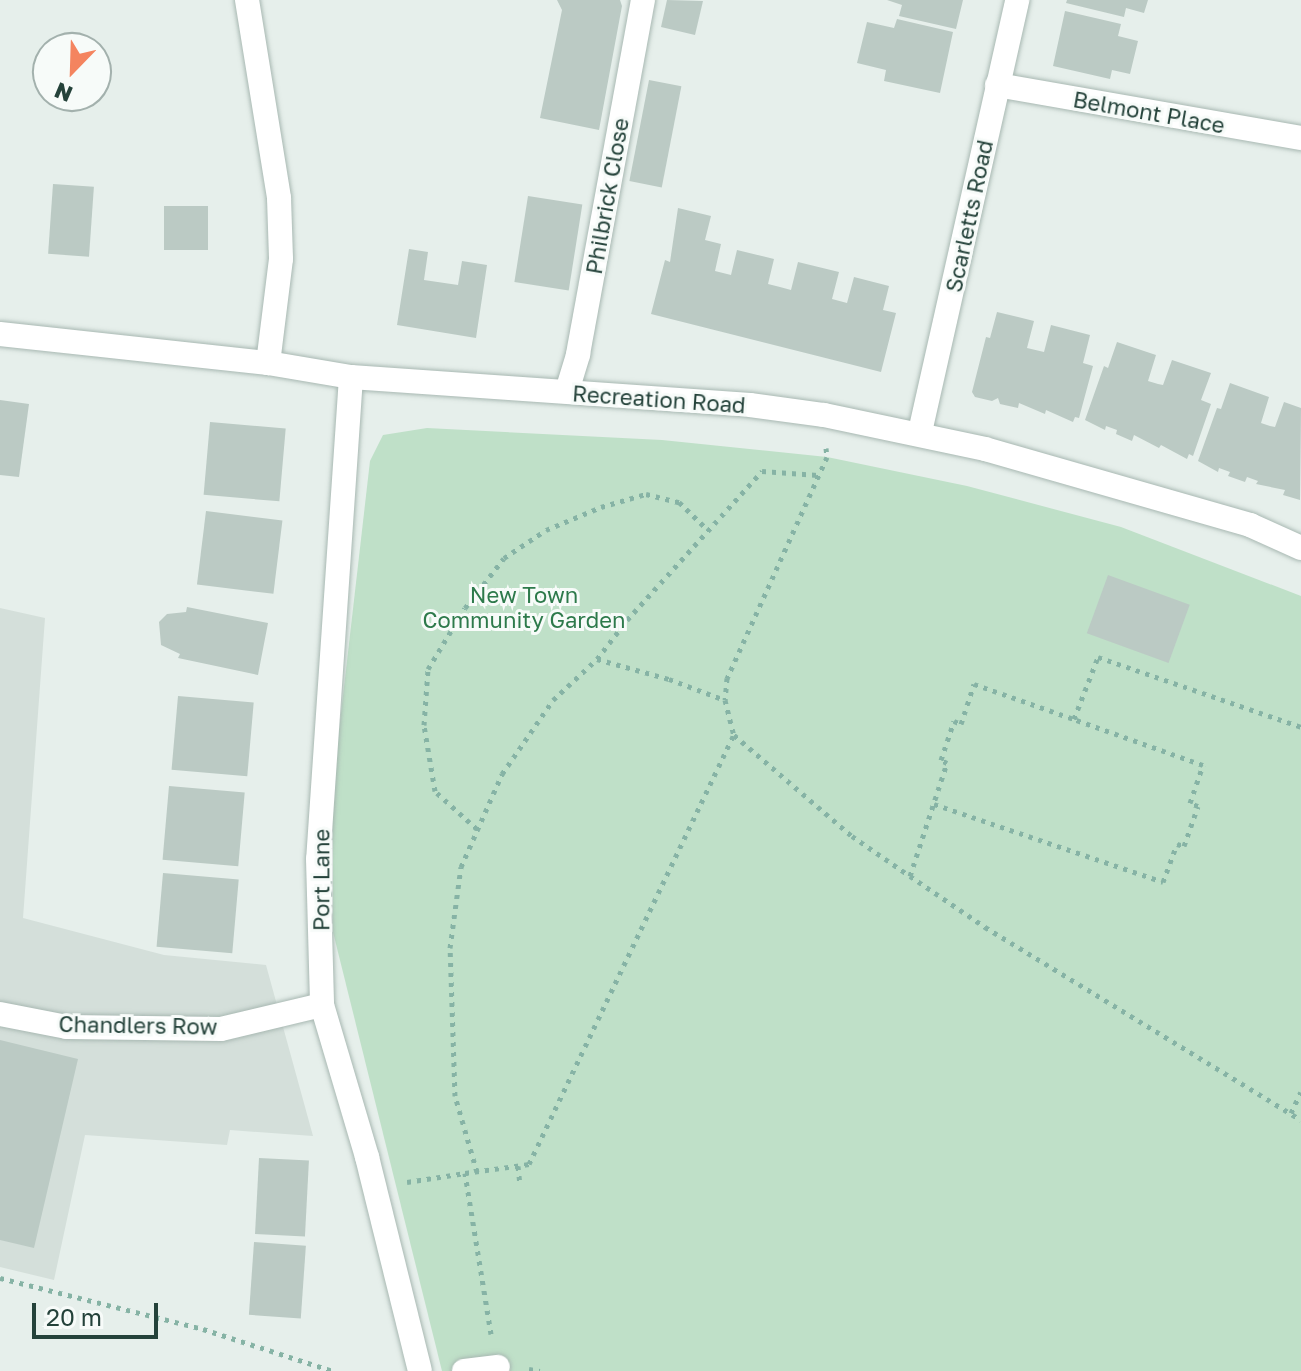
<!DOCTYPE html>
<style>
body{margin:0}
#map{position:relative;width:1301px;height:1371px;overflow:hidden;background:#e6efeb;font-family:"Golos Text",sans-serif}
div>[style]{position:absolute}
.built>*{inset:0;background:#d4dfda}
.green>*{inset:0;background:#bfe0c8}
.building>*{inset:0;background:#bbcac4;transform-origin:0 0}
.path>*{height:5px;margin-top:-2.5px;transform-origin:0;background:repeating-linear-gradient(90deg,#86b3a5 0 4px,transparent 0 10px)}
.roads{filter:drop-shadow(0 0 2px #a8b8b2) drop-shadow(0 0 2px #a8b8b2)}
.minor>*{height:24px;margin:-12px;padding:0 12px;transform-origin:12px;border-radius:12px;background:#fff}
span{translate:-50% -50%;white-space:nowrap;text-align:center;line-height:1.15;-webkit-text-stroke:6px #f7fbf9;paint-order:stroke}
.street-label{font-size:22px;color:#24423a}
.park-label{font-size:22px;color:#2d7a4b}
.north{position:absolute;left:32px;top:32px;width:80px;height:80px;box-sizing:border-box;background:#f7fbf9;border:2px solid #a3b1ad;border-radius:50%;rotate:203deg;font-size:22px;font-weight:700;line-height:32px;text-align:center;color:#24423a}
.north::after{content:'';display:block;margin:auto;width:28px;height:36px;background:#f4845f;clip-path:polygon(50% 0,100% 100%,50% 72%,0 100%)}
.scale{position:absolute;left:32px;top:1303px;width:126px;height:36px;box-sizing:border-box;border:4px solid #24423a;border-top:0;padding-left:10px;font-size:24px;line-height:28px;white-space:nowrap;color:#24423a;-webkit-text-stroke:6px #f7fbf9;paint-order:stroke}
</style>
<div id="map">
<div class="built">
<i style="clip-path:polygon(0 608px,45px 618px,23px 918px,164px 955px,266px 965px,313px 1136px,230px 1130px,227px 1145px,85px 1135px,54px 1280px,0 1267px)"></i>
</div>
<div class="green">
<i style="clip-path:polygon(427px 428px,662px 440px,827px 457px,967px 486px,1121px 527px,1301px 596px,1301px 1371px,442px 1371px,333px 932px,333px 783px,370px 461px,383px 435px)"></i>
</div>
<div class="building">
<i style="clip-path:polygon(557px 0,620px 0,622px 6px,599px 130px,540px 118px,562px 10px)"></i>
<i style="clip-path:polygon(667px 0,703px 1px,695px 35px,661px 27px)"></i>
<i style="clip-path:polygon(887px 0,963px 0,956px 29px,899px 16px,902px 5px)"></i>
<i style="clip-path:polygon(1067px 0,1148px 0,1144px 13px,1126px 8px,1124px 17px,1066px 3px)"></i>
<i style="clip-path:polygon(1065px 11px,1121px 24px,1118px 36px,1138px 41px,1130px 74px,1112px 70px,1110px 79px,1053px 66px)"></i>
<i style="clip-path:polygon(897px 19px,953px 32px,940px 93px,884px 81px,886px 70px,857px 63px,867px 22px,894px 28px)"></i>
<i style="left:649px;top:80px;width:33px;height:103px;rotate:11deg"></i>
<i style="left:53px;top:184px;width:41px;height:70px;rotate:4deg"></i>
<i style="left:528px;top:196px;width:55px;height:87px;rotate:9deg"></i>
<i style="left:164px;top:206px;width:44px;height:44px"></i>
<i style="clip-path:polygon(678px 208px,711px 216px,705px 240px,721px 244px,715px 271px,731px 275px,737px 250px,774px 259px,768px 284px,780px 287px,791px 290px,798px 262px,839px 272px,832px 299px,847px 303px,854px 277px,889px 286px,883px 310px,896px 313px,881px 372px,651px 314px,665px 260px,670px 262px)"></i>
<i style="clip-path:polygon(409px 249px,428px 252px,424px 280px,458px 285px,462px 261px,487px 265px,476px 338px,397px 325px)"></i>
<i style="clip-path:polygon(997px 312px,1034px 321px,1027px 348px,1044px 352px,1051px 325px,1090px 335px,1083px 363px,1093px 366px,1079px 418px,1075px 417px,1073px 422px,1046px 410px,1045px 414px,1019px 403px,1018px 408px,1000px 404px,998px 398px,992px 401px,975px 397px,972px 392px,986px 337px,990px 338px)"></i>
<i style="clip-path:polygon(1117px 342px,1156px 355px,1148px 381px,1158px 384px,1163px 385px,1172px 360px,1211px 373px,1201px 400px,1211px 404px,1193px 456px,1189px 454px,1187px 459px,1161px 445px,1159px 448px,1134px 435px,1132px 441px,1116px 434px,1117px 430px,1106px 426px,1105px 430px,1085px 420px,1104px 366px,1108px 368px)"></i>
<i style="clip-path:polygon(1230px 383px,1269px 397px,1261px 423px,1270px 426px,1275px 427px,1284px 402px,1301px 408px,1300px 500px,1283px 495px,1285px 490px,1256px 484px,1258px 481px,1247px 477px,1245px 482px,1228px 476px,1230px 472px,1219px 468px,1218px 472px,1198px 461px,1217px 408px,1221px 409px)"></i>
<i style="clip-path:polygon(0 400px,29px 404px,19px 477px,0 475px)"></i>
<i style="left:210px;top:422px;width:76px;height:73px;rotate:5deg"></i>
<i style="left:206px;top:511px;width:77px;height:74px;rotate:7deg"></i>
<i style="left:1108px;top:575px;width:87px;height:62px;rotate:20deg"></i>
<i style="clip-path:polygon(187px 607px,268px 623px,258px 675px,178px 658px,180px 654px,161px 645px,159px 622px,167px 614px,186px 612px)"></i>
<i style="left:178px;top:696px;width:76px;height:74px;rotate:5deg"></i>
<i style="left:169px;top:786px;width:76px;height:74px;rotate:5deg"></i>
<i style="left:163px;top:873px;width:76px;height:74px;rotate:5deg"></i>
<i style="clip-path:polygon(0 1040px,78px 1059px,34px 1248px,0 1240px)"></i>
<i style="left:259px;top:1158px;width:50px;height:76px;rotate:3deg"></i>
<i style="left:254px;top:1242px;width:52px;height:73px;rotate:4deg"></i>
</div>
<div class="path">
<i style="left:826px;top:448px;width:9px;rotate:84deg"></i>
<i style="left:827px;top:457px;width:243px;rotate:114.3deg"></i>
<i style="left:727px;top:678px;width:22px;rotate:95deg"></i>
<i style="left:725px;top:700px;width:36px;rotate:76deg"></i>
<i style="left:734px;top:735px;width:155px;rotate:40.6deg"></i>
<i style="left:852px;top:836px;width:70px;rotate:34.6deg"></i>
<i style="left:910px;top:876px;width:91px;rotate:34.2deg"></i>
<i style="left:985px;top:927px;width:370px;rotate:31.4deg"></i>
<i style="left:597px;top:659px;width:49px;rotate:-52.4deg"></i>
<i style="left:627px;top:620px;width:201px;rotate:-47.8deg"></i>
<i style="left:762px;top:471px;width:56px;rotate:4.1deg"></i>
<i style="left:934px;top:804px;width:242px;rotate:18.8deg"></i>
<i style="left:1163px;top:882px;width:40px;rotate:-69.8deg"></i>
<i style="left:1177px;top:844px;width:7px;rotate:16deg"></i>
<i style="left:1184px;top:846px;width:42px;rotate:-70.7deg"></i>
<i style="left:1198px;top:806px;width:9px;rotate:-159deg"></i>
<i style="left:1190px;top:803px;width:40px;rotate:-71.1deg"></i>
<i style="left:1203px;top:765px;width:137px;rotate:-160.4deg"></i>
<i style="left:477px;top:829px;width:57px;rotate:-137.9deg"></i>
<i style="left:435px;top:791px;width:67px;rotate:-99.5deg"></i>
<i style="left:424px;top:725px;width:56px;rotate:-85.9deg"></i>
<i style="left:428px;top:669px;width:71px;rotate:-58.8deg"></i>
<i style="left:465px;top:608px;width:63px;rotate:-52deg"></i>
<i style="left:504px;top:558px;width:50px;rotate:-33.7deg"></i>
<i style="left:546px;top:530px;width:60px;rotate:-22.7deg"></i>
<i style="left:601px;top:507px;width:47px;rotate:-16.1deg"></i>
<i style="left:646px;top:494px;width:34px;rotate:14deg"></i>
<i style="left:679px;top:502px;width:39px;rotate:44deg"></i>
<i style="left:910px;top:876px;width:119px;rotate:-71.9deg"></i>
<i style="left:947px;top:763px;width:7px;rotate:-153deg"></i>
<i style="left:941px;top:760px;width:41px;rotate:-71.6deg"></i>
<i style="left:954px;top:721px;width:8px;rotate:23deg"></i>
<i style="left:961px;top:724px;width:42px;rotate:-72deg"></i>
<i style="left:974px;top:684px;width:106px;rotate:19.3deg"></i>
<i style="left:1074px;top:719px;width:66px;rotate:-68.8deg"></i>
<i style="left:1098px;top:657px;width:215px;rotate:19deg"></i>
<i style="left:1291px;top:1113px;width:23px;rotate:-65deg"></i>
<i style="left:518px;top:1166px;width:18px;rotate:84deg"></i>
<i style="left:477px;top:1172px;width:79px;rotate:-106.1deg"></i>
<i style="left:455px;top:1096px;width:148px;rotate:-91.9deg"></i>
<i style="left:450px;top:948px;width:82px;rotate:-82.3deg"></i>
<i style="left:461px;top:867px;width:102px;rotate:-66.2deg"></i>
<i style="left:502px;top:774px;width:90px;rotate:-55.4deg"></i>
<i style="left:553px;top:700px;width:60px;rotate:-43deg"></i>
<i style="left:597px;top:659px;width:75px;rotate:15.5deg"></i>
<i style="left:669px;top:679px;width:60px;rotate:20.6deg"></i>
<i style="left:407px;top:1182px;width:59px;rotate:-8.8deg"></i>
<i style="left:0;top:1278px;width:209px;rotate:14.1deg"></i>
<i style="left:203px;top:1329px;width:137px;rotate:17.9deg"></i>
<i style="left:491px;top:1334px;width:163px;rotate:-99.2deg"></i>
<i style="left:465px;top:1173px;width:65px;rotate:-8deg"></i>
<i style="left:529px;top:1164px;width:475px;rotate:-64.5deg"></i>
<i style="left:529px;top:1369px;width:11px;rotate:10deg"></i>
</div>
<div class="roads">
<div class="minor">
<i style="left:247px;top:0;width:201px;rotate:80.8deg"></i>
<i style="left:279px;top:198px;width:61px;rotate:88.1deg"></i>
<i style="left:281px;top:259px;width:105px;rotate:97.1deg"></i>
<i style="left:997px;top:85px;width:309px;rotate:9.9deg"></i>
<i style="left:0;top:334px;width:270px;rotate:6.2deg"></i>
<i style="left:268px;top:363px;width:84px;rotate:9.6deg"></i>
<i style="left:351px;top:377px;width:400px;rotate:4deg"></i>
<i style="left:750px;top:405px;width:75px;rotate:7.7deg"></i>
<i style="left:824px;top:415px;width:165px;rotate:11.9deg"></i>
<i style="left:985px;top:449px;width:276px;rotate:16deg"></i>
<i style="left:1250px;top:525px;width:56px;rotate:24.3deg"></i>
<i style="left:351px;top:377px;width:483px;rotate:93.9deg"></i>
<i style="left:318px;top:859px;width:146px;rotate:88.4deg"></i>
<i style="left:322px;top:1005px;width:159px;rotate:73.5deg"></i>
<i style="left:367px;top:1157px;width:220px;rotate:76.1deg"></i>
<i style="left:567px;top:391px;width:39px;rotate:-73deg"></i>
<i style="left:578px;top:354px;width:360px;rotate:-79.6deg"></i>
<i style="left:920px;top:432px;width:443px;rotate:-77.3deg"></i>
<i style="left:0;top:1014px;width:68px;rotate:11deg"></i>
<i style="left:67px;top:1027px;width:154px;rotate:0.7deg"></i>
<i style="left:221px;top:1029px;width:104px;rotate:-13.4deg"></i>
<i style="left:464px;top:1371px;width:34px;rotate:-7deg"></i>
</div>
</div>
<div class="street-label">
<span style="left:1149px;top:112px;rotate:10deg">Belmont Place</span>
<span style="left:607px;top:196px;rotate:-80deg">Philbrick Close</span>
<span style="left:969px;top:216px;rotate:-78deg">Scarletts Road</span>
<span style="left:659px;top:399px;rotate:4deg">Recreation Road</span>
<span style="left:321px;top:880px;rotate:-90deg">Port Lane</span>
<span style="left:138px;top:1025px;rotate:1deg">Chandlers Row</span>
</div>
<div class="park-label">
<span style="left:524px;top:607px">New Town<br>Community Garden</span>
</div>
<div class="north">N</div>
<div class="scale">20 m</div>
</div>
